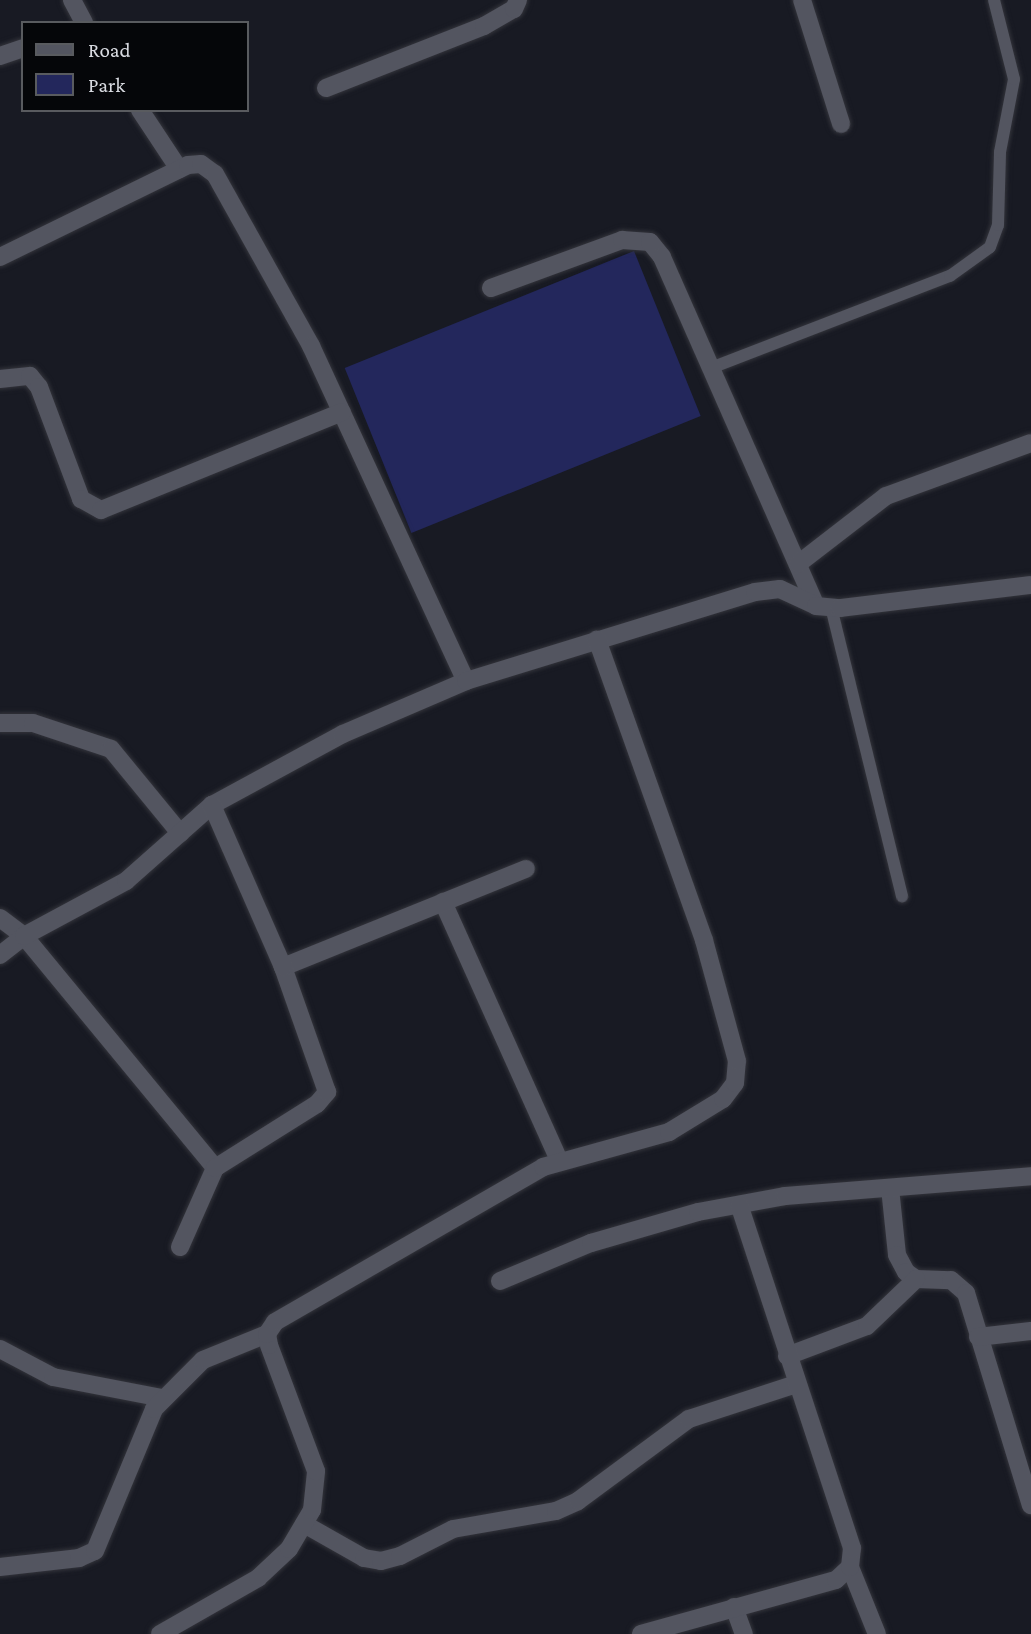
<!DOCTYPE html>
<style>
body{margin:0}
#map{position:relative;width:1031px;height:1634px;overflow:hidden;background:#181a23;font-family:"Crimson Pro",serif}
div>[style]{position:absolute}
.green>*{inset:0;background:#23275c;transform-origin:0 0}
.roads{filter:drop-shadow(0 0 2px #33343b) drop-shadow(0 0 2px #33343b)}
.lane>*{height:12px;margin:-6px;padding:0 6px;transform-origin:6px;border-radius:6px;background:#535560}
.street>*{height:18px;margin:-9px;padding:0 9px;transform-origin:9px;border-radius:9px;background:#535560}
span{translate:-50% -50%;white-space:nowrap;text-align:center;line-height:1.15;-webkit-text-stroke:5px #050609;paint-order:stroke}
.legend{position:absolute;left:21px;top:21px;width:228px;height:91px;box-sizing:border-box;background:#050609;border:2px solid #595b5f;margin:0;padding:9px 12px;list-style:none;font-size:21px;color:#d8dae0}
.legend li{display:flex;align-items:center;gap:14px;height:35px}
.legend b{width:35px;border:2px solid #595b5f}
</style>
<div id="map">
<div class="green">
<i style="left:634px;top:251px;width:178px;height:312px;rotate:68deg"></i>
</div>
<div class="roads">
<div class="lane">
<i style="left:711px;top:368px;width:256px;rotate:-21.1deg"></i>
<i style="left:950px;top:276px;width:49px;rotate:-35.9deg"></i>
<i style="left:990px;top:247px;width:23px;rotate:-70deg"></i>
<i style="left:998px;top:225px;width:73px;rotate:-88.4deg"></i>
<i style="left:1000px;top:152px;width:74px;rotate:-79.1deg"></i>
<i style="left:1014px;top:79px;width:81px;rotate:-104.2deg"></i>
<i style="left:831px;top:607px;width:298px;rotate:76.2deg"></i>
</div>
<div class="street">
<i style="left:72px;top:0;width:26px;rotate:62deg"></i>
<i style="left:802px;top:0;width:130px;rotate:72.5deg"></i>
<i style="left:0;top:56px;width:24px;rotate:-19deg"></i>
<i style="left:326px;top:88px;width:170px;rotate:-21.4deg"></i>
<i style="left:484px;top:26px;width:34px;rotate:-30deg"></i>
<i style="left:514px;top:9px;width:10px;rotate:-66deg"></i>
<i style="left:140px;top:110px;width:71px;rotate:56.5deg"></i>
<i style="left:0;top:257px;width:209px;rotate:-26.1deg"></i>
<i style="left:188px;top:165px;width:13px;rotate:-4deg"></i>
<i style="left:201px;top:164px;width:17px;rotate:36deg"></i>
<i style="left:215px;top:174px;width:197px;rotate:60.8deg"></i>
<i style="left:311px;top:346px;width:369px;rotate:65.2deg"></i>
<i style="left:491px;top:288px;width:140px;rotate:-20.1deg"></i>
<i style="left:622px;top:240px;width:28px;rotate:4deg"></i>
<i style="left:650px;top:242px;width:19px;rotate:51deg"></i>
<i style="left:662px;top:257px;width:381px;rotate:66.2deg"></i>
<i style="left:0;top:379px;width:30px;rotate:-6deg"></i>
<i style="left:30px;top:376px;width:14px;rotate:51deg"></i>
<i style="left:39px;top:387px;width:120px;rotate:69.4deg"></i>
<i style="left:81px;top:499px;width:23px;rotate:29deg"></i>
<i style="left:101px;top:510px;width:260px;rotate:-22.1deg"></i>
<i style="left:798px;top:564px;width:111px;rotate:-37.7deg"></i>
<i style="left:886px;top:496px;width:154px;rotate:-20.1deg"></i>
<i style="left:0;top:723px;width:33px"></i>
<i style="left:33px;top:723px;width:82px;rotate:18.4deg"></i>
<i style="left:111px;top:749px;width:109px;rotate:50.6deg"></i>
<i style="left:443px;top:902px;width:283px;rotate:65.8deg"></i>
<i style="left:0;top:918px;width:30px;rotate:37deg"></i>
<i style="left:24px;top:936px;width:301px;rotate:50.5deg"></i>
<i style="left:0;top:955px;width:31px;rotate:-38deg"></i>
<i style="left:24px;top:936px;width:116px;rotate:-28.3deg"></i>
<i style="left:126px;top:881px;width:115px;rotate:-41.5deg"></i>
<i style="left:212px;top:805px;width:149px;rotate:-28.5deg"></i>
<i style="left:343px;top:734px;width:134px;rotate:-23.3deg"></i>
<i style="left:466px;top:681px;width:302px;rotate:-17.1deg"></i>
<i style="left:755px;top:592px;width:25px;rotate:-7deg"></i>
<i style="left:780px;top:589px;width:40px;rotate:25deg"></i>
<i style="left:816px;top:606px;width:24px;rotate:5deg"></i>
<i style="left:840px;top:608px;width:192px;rotate:-6.9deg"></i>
<i style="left:283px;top:967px;width:262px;rotate:-22deg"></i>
<i style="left:890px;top:1188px;width:67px;rotate:84deg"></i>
<i style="left:897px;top:1255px;width:19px;rotate:62deg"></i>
<i style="left:906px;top:1272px;width:12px;rotate:35deg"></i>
<i style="left:916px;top:1279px;width:35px;rotate:2deg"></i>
<i style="left:951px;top:1280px;width:20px;rotate:41deg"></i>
<i style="left:966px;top:1293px;width:222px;rotate:73deg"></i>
<i style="left:180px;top:1247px;width:86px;rotate:-66.1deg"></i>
<i style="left:215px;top:1168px;width:120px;rotate:-32.1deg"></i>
<i style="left:317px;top:1104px;width:16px;rotate:-50deg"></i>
<i style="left:327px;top:1092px;width:133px;rotate:-109.4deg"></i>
<i style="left:283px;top:967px;width:177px;rotate:-113.7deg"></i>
<i style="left:500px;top:1281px;width:99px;rotate:-22.7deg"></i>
<i style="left:591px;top:1243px;width:111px;rotate:-16.2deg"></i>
<i style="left:698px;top:1212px;width:88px;rotate:-10.4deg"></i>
<i style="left:785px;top:1196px;width:247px;rotate:-4.6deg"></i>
<i style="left:978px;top:1337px;width:53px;rotate:-6.5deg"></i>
<i style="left:0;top:1349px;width:60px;rotate:27.8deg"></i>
<i style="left:53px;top:1377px;width:111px;rotate:10.9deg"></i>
<i style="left:787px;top:1356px;width:85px;rotate:-20.6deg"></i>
<i style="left:867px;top:1326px;width:68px;rotate:-43.8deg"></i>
<i style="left:304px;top:1524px;width:69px;rotate:29.5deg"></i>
<i style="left:364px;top:1558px;width:17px;rotate:10deg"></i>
<i style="left:381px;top:1561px;width:20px;rotate:-15deg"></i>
<i style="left:400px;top:1556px;width:59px;rotate:-27deg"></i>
<i style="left:453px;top:1529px;width:105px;rotate:-9.9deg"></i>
<i style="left:556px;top:1511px;width:24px;rotate:-24deg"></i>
<i style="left:578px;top:1501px;width:138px;rotate:-36.5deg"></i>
<i style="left:689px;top:1419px;width:113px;rotate:-18.1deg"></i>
<i style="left:0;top:1567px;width:80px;rotate:-6.5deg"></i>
<i style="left:79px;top:1558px;width:17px;rotate:-24deg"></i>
<i style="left:95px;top:1551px;width:154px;rotate:-67.4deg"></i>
<i style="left:154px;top:1409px;width:69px;rotate:-45deg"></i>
<i style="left:203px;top:1360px;width:69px;rotate:-22.1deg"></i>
<i style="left:850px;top:1567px;width:72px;rotate:68.1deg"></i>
<i style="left:734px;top:1607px;width:29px;rotate:70deg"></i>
<i style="left:160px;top:1634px;width:113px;rotate:-29.7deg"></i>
<i style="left:258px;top:1578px;width:42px;rotate:-43.1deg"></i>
<i style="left:289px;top:1549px;width:45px;rotate:-59.5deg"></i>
<i style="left:312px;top:1510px;width:39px;rotate:-84deg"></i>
<i style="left:316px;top:1471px;width:134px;rotate:-110.5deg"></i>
<i style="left:269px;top:1345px;width:11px;rotate:-100deg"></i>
<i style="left:267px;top:1334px;width:14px;rotate:-56deg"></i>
<i style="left:275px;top:1322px;width:310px;rotate:-30deg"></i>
<i style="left:543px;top:1167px;width:131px;rotate:-15.5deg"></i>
<i style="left:669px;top:1132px;width:63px;rotate:-31.4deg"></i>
<i style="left:723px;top:1099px;width:20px;rotate:-53deg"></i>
<i style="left:735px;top:1083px;width:22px;rotate:-85deg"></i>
<i style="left:737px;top:1061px;width:125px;rotate:-105.3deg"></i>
<i style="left:704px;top:940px;width:319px;rotate:-109.6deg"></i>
<i style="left:641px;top:1634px;width:202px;rotate:-15.5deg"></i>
<i style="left:836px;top:1580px;width:19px;rotate:-43deg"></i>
<i style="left:850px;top:1567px;width:19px;rotate:-84deg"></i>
<i style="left:852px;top:1548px;width:361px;rotate:-108.2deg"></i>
</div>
</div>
<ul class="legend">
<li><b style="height:9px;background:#535560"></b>Road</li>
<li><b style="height:19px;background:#23275c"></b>Park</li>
</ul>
</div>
